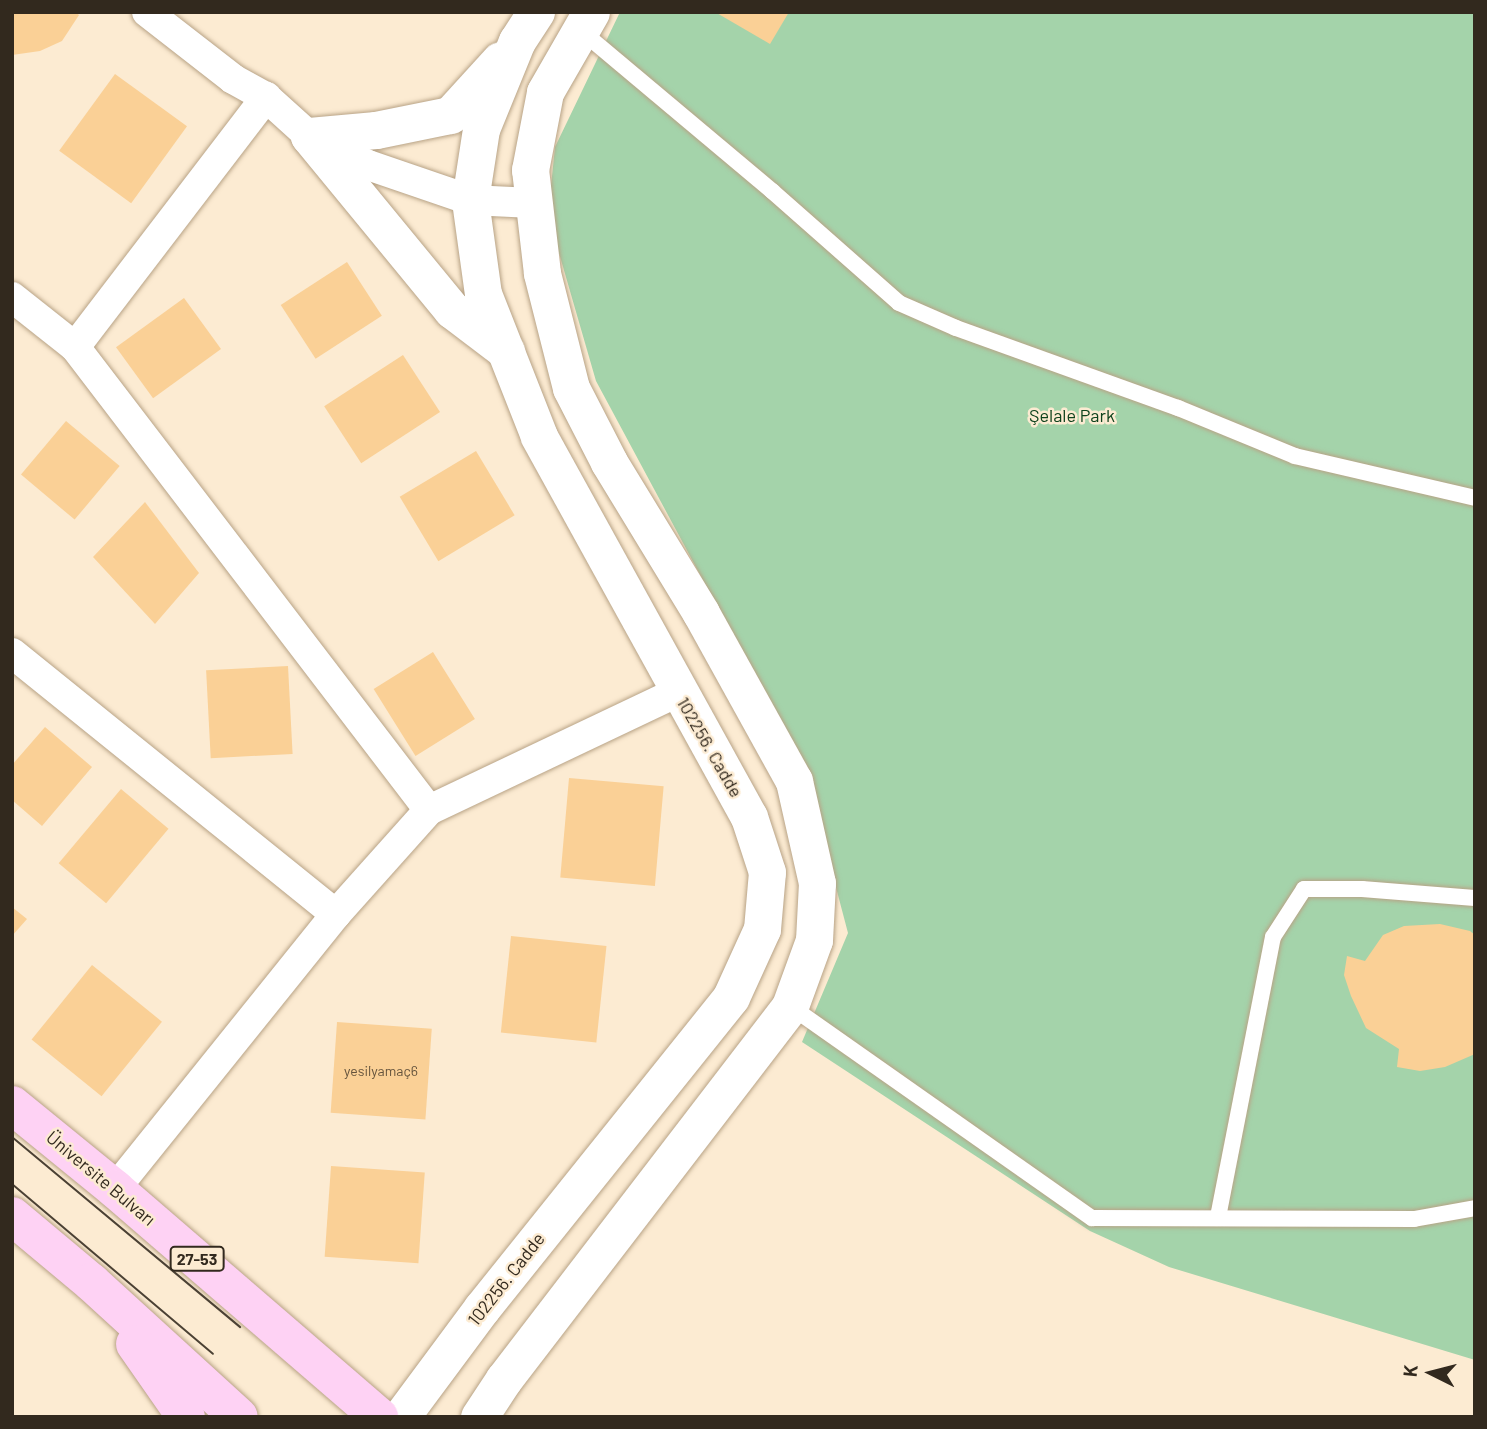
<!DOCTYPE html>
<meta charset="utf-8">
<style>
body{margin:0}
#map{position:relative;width:1487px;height:1429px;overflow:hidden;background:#fcebd2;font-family:Barlow,sans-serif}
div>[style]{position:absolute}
.green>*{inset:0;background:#a4d3aa}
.building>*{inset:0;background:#fad096;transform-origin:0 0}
.roads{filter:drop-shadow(0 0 2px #b8a386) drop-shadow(0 0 2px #b8a386)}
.service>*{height:16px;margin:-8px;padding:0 8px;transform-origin:8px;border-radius:8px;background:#fff}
.minor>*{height:30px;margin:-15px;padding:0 15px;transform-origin:15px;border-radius:15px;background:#fff}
.tertiary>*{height:37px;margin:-18.5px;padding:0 18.5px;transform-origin:18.5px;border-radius:18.5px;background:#fff}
.primary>*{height:38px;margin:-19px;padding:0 19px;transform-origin:19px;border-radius:19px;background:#fed2f4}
.tram>*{height:2px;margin:-1px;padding:0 1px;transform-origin:1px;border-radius:1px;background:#4b4134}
span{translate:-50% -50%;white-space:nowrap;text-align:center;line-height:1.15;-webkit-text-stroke:5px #fcebd2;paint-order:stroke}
.number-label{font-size:14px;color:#64533c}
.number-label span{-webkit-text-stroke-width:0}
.shield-label span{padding:2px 5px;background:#fcebd2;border:2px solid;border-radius:5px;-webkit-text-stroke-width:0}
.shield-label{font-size:16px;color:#32291e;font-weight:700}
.park-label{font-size:18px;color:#0e421c}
.street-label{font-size:18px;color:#32291e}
.frame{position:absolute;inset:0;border:14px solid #32291e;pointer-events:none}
.north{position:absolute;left:1396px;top:1338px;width:70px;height:70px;-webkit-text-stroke:5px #fcebd2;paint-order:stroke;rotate:276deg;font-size:19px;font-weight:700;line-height:28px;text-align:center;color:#32291e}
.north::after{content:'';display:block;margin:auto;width:24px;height:32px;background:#32291e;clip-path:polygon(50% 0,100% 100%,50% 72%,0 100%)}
</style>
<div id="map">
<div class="green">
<i style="clip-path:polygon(620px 12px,1475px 12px,1475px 1360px,1169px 1267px,1090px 1231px,802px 1042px,848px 933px,805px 770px,596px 381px,548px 215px,555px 147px)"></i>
</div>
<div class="building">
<i style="clip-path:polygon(12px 12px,75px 12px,79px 15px,62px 41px,40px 51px,12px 55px)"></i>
<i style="clip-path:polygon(715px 12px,789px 12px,770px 44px)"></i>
<i style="left:115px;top:74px;width:89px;height:95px;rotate:36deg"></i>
<i style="left:347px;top:262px;width:64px;height:79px;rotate:57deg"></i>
<i style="left:184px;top:298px;width:63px;height:84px;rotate:54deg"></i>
<i style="left:403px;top:355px;width:68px;height:94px;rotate:57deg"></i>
<i style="left:66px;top:421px;width:70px;height:70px;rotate:40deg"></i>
<i style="left:476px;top:451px;width:75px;height:89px;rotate:59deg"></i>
<i style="clip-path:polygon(145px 502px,199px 573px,155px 624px,93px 557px)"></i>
<i style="left:433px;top:652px;width:79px;height:70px;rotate:58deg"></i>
<i style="left:288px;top:666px;width:88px;height:82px;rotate:87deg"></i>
<i style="clip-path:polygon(45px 727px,92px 767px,42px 826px,12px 800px,12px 765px)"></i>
<i style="left:569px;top:778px;width:95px;height:100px;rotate:5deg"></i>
<i style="left:121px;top:789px;width:62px;height:97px;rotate:40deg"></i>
<i style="clip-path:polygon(12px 907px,27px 919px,12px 936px)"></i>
<i style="clip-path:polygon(1440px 924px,1470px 931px,1475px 935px,1475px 1054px,1445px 1067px,1420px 1071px,1397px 1067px,1399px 1049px,1366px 1028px,1351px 996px,1344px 975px,1347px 956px,1365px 961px,1383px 935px,1404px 926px)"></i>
<i style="left:511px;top:936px;width:96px;height:97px;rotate:6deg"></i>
<i style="left:92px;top:965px;width:90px;height:96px;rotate:39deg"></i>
<i style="left:337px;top:1022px;width:95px;height:91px;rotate:4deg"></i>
<i style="left:331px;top:1166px;width:94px;height:91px;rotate:4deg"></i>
</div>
<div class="roads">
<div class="service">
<i style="left:579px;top:29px;width:252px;rotate:40deg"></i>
<i style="left:772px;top:191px;width:169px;rotate:41.4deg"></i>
<i style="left:899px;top:303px;width:62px;rotate:23.7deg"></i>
<i style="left:956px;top:328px;width:236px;rotate:19.8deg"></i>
<i style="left:1178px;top:408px;width:126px;rotate:22.3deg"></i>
<i style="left:1295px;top:456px;width:185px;rotate:13.1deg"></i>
<i style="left:790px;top:1006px;width:369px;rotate:35.1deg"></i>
<i style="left:1092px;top:1218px;width:322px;rotate:0.2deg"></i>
<i style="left:1414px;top:1219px;width:62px;rotate:-10.2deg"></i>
<i style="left:1218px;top:1217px;width:285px;rotate:-78.9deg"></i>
<i style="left:1273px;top:937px;width:57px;rotate:-57.1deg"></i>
<i style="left:1304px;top:889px;width:58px"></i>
<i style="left:1362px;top:889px;width:113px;rotate:4.6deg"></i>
</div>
<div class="minor">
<i style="left:147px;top:12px;width:109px;rotate:37.9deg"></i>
<i style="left:233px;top:79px;width:38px;rotate:29deg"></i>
<i style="left:266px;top:97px;width:58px;rotate:42.2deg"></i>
<i style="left:309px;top:136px;width:66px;rotate:26.2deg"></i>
<i style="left:368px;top:165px;width:108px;rotate:18.9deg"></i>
<i style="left:470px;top:200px;width:63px;rotate:2.7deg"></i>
<i style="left:12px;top:297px;width:80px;rotate:38.4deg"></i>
<i style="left:75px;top:347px;width:583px;rotate:52.6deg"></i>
<i style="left:75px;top:347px;width:315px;rotate:-52.6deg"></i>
<i style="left:12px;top:653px;width:416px;rotate:38.9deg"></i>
<i style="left:115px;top:1189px;width:353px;rotate:-51.2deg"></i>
<i style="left:336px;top:914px;width:140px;rotate:-48.2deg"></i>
<i style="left:429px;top:810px;width:276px;rotate:-25.4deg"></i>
</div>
<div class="tertiary">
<i style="left:309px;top:136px;width:225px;rotate:50.6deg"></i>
<i style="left:452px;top:310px;width:68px;rotate:37.2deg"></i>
<i style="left:309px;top:136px;width:67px;rotate:-5.1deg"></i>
<i style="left:376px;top:130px;width:76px;rotate:-11.5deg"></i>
<i style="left:450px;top:115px;width:74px;rotate:-47.7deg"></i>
<i style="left:401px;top:1417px;width:136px;rotate:-53.4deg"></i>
<i style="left:482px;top:1308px;width:398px;rotate:-51.3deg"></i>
<i style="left:731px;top:997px;width:75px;rotate:-65.5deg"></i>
<i style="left:762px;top:929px;width:57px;rotate:-85deg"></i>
<i style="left:767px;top:872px;width:58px;rotate:-108.1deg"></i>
<i style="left:749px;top:817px;width:435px;rotate:-118.9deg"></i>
<i style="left:539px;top:436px;width:153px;rotate:-111.5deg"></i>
<i style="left:483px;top:294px;width:95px;rotate:-97.9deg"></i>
<i style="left:470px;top:200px;width:72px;rotate:-81.2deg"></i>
<i style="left:481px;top:129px;width:95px;rotate:-67.8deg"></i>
<i style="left:517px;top:41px;width:35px;rotate:-57deg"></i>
<i style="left:479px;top:1417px;width:45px;rotate:-56.7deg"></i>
<i style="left:504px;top:1379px;width:470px;rotate:-52.5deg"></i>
<i style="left:790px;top:1006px;width:70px;rotate:-70deg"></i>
<i style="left:814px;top:940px;width:57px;rotate:-87deg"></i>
<i style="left:817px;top:883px;width:105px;rotate:-102.7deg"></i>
<i style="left:794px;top:781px;width:192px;rotate:-119deg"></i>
<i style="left:701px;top:613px;width:177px;rotate:-121.4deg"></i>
<i style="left:609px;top:462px;width:83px;rotate:-117.2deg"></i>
<i style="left:571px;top:388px;width:119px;rotate:-104.2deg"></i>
<i style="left:542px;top:273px;width:104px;rotate:-96.6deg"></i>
<i style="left:530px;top:170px;width:79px;rotate:-79.1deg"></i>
<i style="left:545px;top:92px;width:92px;rotate:-60.1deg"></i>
</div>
<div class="primary">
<i style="left:12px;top:1105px;width:133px;rotate:39.2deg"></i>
<i style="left:115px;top:1189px;width:349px;rotate:40.8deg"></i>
<i style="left:12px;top:1216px;width:103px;rotate:39.9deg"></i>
<i style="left:91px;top:1282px;width:200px;rotate:42.4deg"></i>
<i style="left:135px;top:1344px;width:89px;rotate:55.1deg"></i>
</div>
</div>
<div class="tram">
<i style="left:12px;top:1137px;width:297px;rotate:39.8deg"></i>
<i style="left:12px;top:1184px;width:263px;rotate:40.2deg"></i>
</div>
<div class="number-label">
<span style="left:381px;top:1071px">yesilyamaç6</span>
</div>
<div class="shield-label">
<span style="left:197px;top:1259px">27-53</span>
</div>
<div class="park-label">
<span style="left:1072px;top:415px">Şelale Park</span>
</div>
<div class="street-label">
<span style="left:710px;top:747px;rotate:60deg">102256. Cadde</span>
<span style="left:101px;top:1178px;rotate:40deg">Üniversite Bulvarı</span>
<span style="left:506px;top:1279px;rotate:-52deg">102256. Cadde</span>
</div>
<div class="frame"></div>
<div class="north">K</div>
</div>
